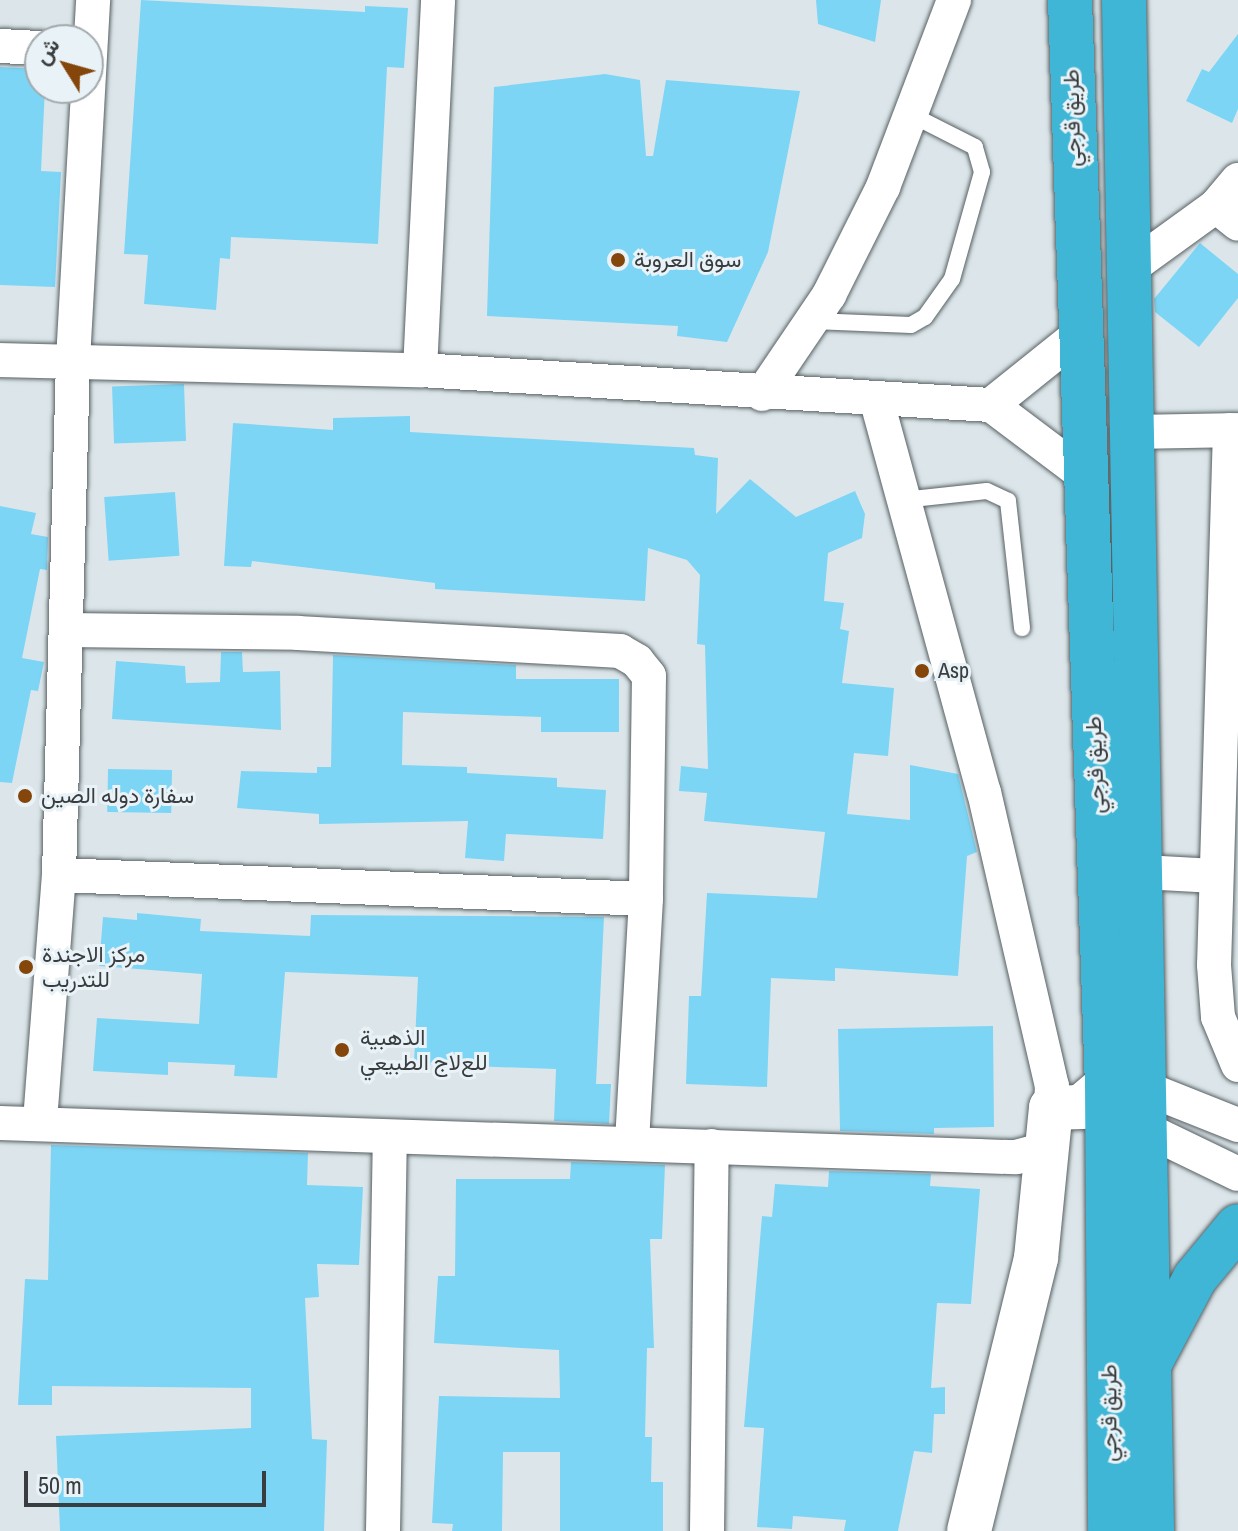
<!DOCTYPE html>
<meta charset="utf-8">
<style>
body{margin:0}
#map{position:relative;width:1238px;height:1531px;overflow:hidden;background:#dce6ea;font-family:"Archivo Narrow",Vazirmatn,sans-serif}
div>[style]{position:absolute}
.building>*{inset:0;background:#7cd5f5;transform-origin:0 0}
.roads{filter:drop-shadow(0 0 2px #576063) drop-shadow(0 0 2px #576063)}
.service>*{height:16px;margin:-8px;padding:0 8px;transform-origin:8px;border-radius:8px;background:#fff}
.minor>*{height:34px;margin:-17px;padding:0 17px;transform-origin:17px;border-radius:17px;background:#fff}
.secondary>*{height:44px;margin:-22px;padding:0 22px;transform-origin:22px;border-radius:22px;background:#fff}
.trunk>*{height:44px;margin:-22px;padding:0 22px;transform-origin:22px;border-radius:22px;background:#3fb6d6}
.dots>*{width:22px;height:22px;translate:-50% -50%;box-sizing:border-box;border:4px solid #e9f3f7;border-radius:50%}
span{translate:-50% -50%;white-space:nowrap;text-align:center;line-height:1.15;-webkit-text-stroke:6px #e9f3f7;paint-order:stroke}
.street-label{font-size:22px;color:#393d3f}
.poi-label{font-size:22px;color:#393d3f}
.left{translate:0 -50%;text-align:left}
.north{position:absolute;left:24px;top:24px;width:80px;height:80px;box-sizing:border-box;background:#e9f3f7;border:2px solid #a3aaad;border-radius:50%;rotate:307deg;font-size:22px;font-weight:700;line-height:32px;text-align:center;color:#393d3f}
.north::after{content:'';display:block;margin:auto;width:28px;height:36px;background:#85460c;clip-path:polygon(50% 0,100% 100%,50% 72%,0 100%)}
.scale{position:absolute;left:24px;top:1471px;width:242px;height:36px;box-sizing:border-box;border:4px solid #393d3f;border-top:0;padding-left:10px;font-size:24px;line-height:28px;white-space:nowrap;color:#393d3f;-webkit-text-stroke:6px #e9f3f7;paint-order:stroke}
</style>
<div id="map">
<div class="building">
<i style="clip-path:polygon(141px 0,365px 12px,365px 6px,408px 8px,404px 68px,387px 67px,378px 244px,231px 237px,230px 259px,220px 258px,216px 310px,144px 304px,148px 255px,124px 254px)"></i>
<i style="clip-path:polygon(816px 0,881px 0,875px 42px,818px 24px)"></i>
<i style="clip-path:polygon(1238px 34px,1238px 109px,1232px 123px,1186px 101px,1202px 69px,1209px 72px)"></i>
<i style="clip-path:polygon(0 67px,40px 69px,45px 88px,41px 171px,61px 172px,55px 287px,0 285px)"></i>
<i style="clip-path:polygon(605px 74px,640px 80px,646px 156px,653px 156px,666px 80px,800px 91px,768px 252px,727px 342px,677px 336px,678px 326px,487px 316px,494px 87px)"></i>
<i style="clip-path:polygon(1200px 243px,1238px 274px,1238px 298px,1199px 347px,1155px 312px,1154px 299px)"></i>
<i style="left:184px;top:384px;width:57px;height:72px;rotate:88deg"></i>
<i style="clip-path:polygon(410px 416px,410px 432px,694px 448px,695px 455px,718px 458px,716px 514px,750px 479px,796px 517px,855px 491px,865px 514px,862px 538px,828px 553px,824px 601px,844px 603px,840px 629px,849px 631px,842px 683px,894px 688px,888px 756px,854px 753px,847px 814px,910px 820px,910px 765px,958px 774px,977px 852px,967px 856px,958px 976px,835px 968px,835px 981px,771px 978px,767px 1087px,686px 1084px,689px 996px,701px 996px,707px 893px,817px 898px,825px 832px,704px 821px,707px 793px,679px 791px,681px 766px,708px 769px,705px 645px,697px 644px,700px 575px,687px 560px,648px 548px,645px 601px,435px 589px,435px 583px,252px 561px,251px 567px,224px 566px,233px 423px,333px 430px,333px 418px)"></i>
<i style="left:175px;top:492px;width:64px;height:71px;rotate:86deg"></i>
<i style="clip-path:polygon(0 506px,36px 513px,31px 534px,48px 537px,47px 570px,40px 569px,22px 658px,44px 662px,38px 691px,31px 690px,12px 783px,0 782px)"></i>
<i style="clip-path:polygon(221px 652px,242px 652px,243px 672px,280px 671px,281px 730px,112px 719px,116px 661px,185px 666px,186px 683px,220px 682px)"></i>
<i style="clip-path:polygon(333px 655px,516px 665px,516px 679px,619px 679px,619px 732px,541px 732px,541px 717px,403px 712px,402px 765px,467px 767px,467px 773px,557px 778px,557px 787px,606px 790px,603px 839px,506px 834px,504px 861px,465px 858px,468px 821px,319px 824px,319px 814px,237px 808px,241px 771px,317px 773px,317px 767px,331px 767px)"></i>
<i style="left:108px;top:769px;width:64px;height:43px;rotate:1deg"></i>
<i style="clip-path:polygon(137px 913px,201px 919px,200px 931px,310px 936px,311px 915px,604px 917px,596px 1084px,611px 1084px,609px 1124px,554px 1121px,556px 1069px,414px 1064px,418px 977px,285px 972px,277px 1078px,234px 1076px,235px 1065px,168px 1062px,168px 1075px,93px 1071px,97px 1018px,199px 1024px,202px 974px,99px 966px,103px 917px,137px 920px)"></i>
<i style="clip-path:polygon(993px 1026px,994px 1127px,934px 1128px,934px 1134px,840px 1131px,838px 1029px)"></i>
<i style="clip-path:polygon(51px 1145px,308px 1153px,307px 1185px,363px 1187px,359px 1265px,317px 1264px,319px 1297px,305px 1298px,312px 1439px,327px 1440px,324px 1531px,60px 1531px,56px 1436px,251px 1428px,251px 1388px,52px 1386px,52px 1405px,18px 1405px,25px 1279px,48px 1280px)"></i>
<i style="clip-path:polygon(571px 1162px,665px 1165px,662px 1239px,650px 1239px,654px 1348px,647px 1348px,645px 1437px,652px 1437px,651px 1482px,663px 1482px,663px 1531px,560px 1531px,560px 1452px,503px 1452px,502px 1531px,452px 1531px,453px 1524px,432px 1523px,439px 1396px,560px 1398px,559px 1350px,434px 1343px,438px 1276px,455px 1276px,456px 1179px,570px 1179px)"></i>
<i style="clip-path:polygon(829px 1171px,931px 1174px,930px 1186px,980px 1189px,971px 1304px,937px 1303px,931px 1388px,945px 1387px,945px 1414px,934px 1414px,932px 1453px,914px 1451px,898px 1531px,844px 1531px,846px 1520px,793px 1516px,792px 1529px,757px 1527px,764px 1428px,744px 1427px,762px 1216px,772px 1217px,775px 1184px,828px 1187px)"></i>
</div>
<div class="roads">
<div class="service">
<i style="left:813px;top:321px;width:98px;rotate:2.3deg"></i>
<i style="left:911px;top:325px;width:16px;rotate:-30deg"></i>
<i style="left:925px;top:317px;width:47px;rotate:-54.6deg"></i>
<i style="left:952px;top:279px;width:111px;rotate:-74.3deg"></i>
<i style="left:982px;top:172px;width:26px;rotate:-106deg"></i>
<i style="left:975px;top:147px;width:71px;rotate:-153.1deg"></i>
<i style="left:903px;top:500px;width:84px;rotate:-6.1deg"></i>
<i style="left:987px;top:491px;width:23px;rotate:25deg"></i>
<i style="left:1008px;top:501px;width:128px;rotate:83.7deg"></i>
</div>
<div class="minor">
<i style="left:0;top:46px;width:40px;rotate:2.9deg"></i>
<i style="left:1216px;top:206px;width:34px;rotate:-50deg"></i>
<i style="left:1129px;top:269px;width:107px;rotate:-35.9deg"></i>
<i style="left:1216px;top:206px;width:28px;rotate:39deg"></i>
<i style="left:0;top:360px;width:420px;rotate:1.4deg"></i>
<i style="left:420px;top:370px;width:572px;rotate:3.51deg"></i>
<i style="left:991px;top:405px;width:116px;rotate:37deg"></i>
<i style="left:420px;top:370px;width:370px;rotate:-87.2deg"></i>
<i style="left:762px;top:394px;width:120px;rotate:-55.9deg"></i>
<i style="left:829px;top:295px;width:121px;rotate:-63.4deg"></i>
<i style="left:883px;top:187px;width:200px;rotate:-69.2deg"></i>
<i style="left:877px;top:402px;width:404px;rotate:74.7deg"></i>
<i style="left:984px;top:792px;width:302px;rotate:77deg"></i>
<i style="left:1052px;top:1086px;width:22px;rotate:93deg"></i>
<i style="left:991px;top:405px;width:110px;rotate:-38.7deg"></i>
<i style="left:1230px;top:430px;width:535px;rotate:91.71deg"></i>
<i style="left:1214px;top:965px;width:52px;rotate:85.6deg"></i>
<i style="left:1218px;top:1017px;width:52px;rotate:67.4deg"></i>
<i style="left:1136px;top:432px;width:102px;rotate:-1.1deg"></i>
<i style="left:66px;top:630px;width:232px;rotate:0.7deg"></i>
<i style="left:298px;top:633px;width:323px;rotate:3.2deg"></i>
<i style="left:620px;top:651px;width:20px;rotate:30deg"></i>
<i style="left:637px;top:661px;width:19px;rotate:51deg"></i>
<i style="left:649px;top:676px;width:223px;rotate:90.8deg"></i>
<i style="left:646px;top:899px;width:245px;rotate:93.3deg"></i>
<i style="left:1142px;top:872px;width:74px;rotate:3.1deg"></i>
<i style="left:59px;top:875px;width:587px;rotate:2.34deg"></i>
<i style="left:1145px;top:1088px;width:100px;rotate:21.7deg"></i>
<i style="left:40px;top:1121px;width:247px;rotate:-85.6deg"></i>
<i style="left:59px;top:875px;width:515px;rotate:-88.44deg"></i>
<i style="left:73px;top:360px;width:361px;rotate:-86.8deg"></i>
<i style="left:0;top:1123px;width:979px;rotate:1.93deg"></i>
<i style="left:978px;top:1156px;width:38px;rotate:2deg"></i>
<i style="left:1016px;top:1157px;width:34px;rotate:-15deg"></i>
<i style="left:1145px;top:1129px;width:103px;rotate:25.8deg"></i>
<i style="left:383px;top:1531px;width:391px;rotate:-89deg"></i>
<i style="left:707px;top:1531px;width:385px;rotate:-89.3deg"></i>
</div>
<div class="secondary">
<i style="left:969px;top:1531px;width:281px;rotate:-76.2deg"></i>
<i style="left:1036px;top:1258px;width:151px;rotate:-84.3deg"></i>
<i style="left:1051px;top:1108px;width:30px;rotate:-2deg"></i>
<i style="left:1081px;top:1107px;width:34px;rotate:-40deg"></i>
<i style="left:1107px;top:1085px;width:29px;rotate:6deg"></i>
</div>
<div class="trunk">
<i style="left:1070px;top:0;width:1086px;rotate:88.05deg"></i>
<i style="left:1107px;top:1085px;width:446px;rotate:89.6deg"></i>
<i style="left:1124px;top:0;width:1531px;rotate:88.95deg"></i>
<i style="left:1151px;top:1361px;width:94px;rotate:-62.1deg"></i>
<i style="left:1195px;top:1278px;width:67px;rotate:-50.4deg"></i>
</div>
</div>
<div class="dots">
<i style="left:618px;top:260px;background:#85460c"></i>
<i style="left:922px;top:671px;background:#85460c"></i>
<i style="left:25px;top:796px;background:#85460c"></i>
<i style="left:26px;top:967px;background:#85460c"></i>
<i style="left:342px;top:1050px;background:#85460c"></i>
</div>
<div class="street-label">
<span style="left:1072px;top:118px;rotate:-91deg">طريق قرجي</span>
<span style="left:1095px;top:765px;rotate:-92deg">طريق قرجي</span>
<span style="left:1109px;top:1413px;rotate:-90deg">طريق قرجي</span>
</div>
<div class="poi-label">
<span class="left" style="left:634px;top:260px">سوق العروبة</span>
<span class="left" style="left:938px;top:671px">Asp</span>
<span class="left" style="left:41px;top:796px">سفارة دوله الصين</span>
<span class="left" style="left:42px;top:967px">مركز الاجندة<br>للتدريب</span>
<span class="left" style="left:360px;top:1050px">الذهبية<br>للعﻻج الطبيعي</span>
</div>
<div class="north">ش</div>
<div class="scale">50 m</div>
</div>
